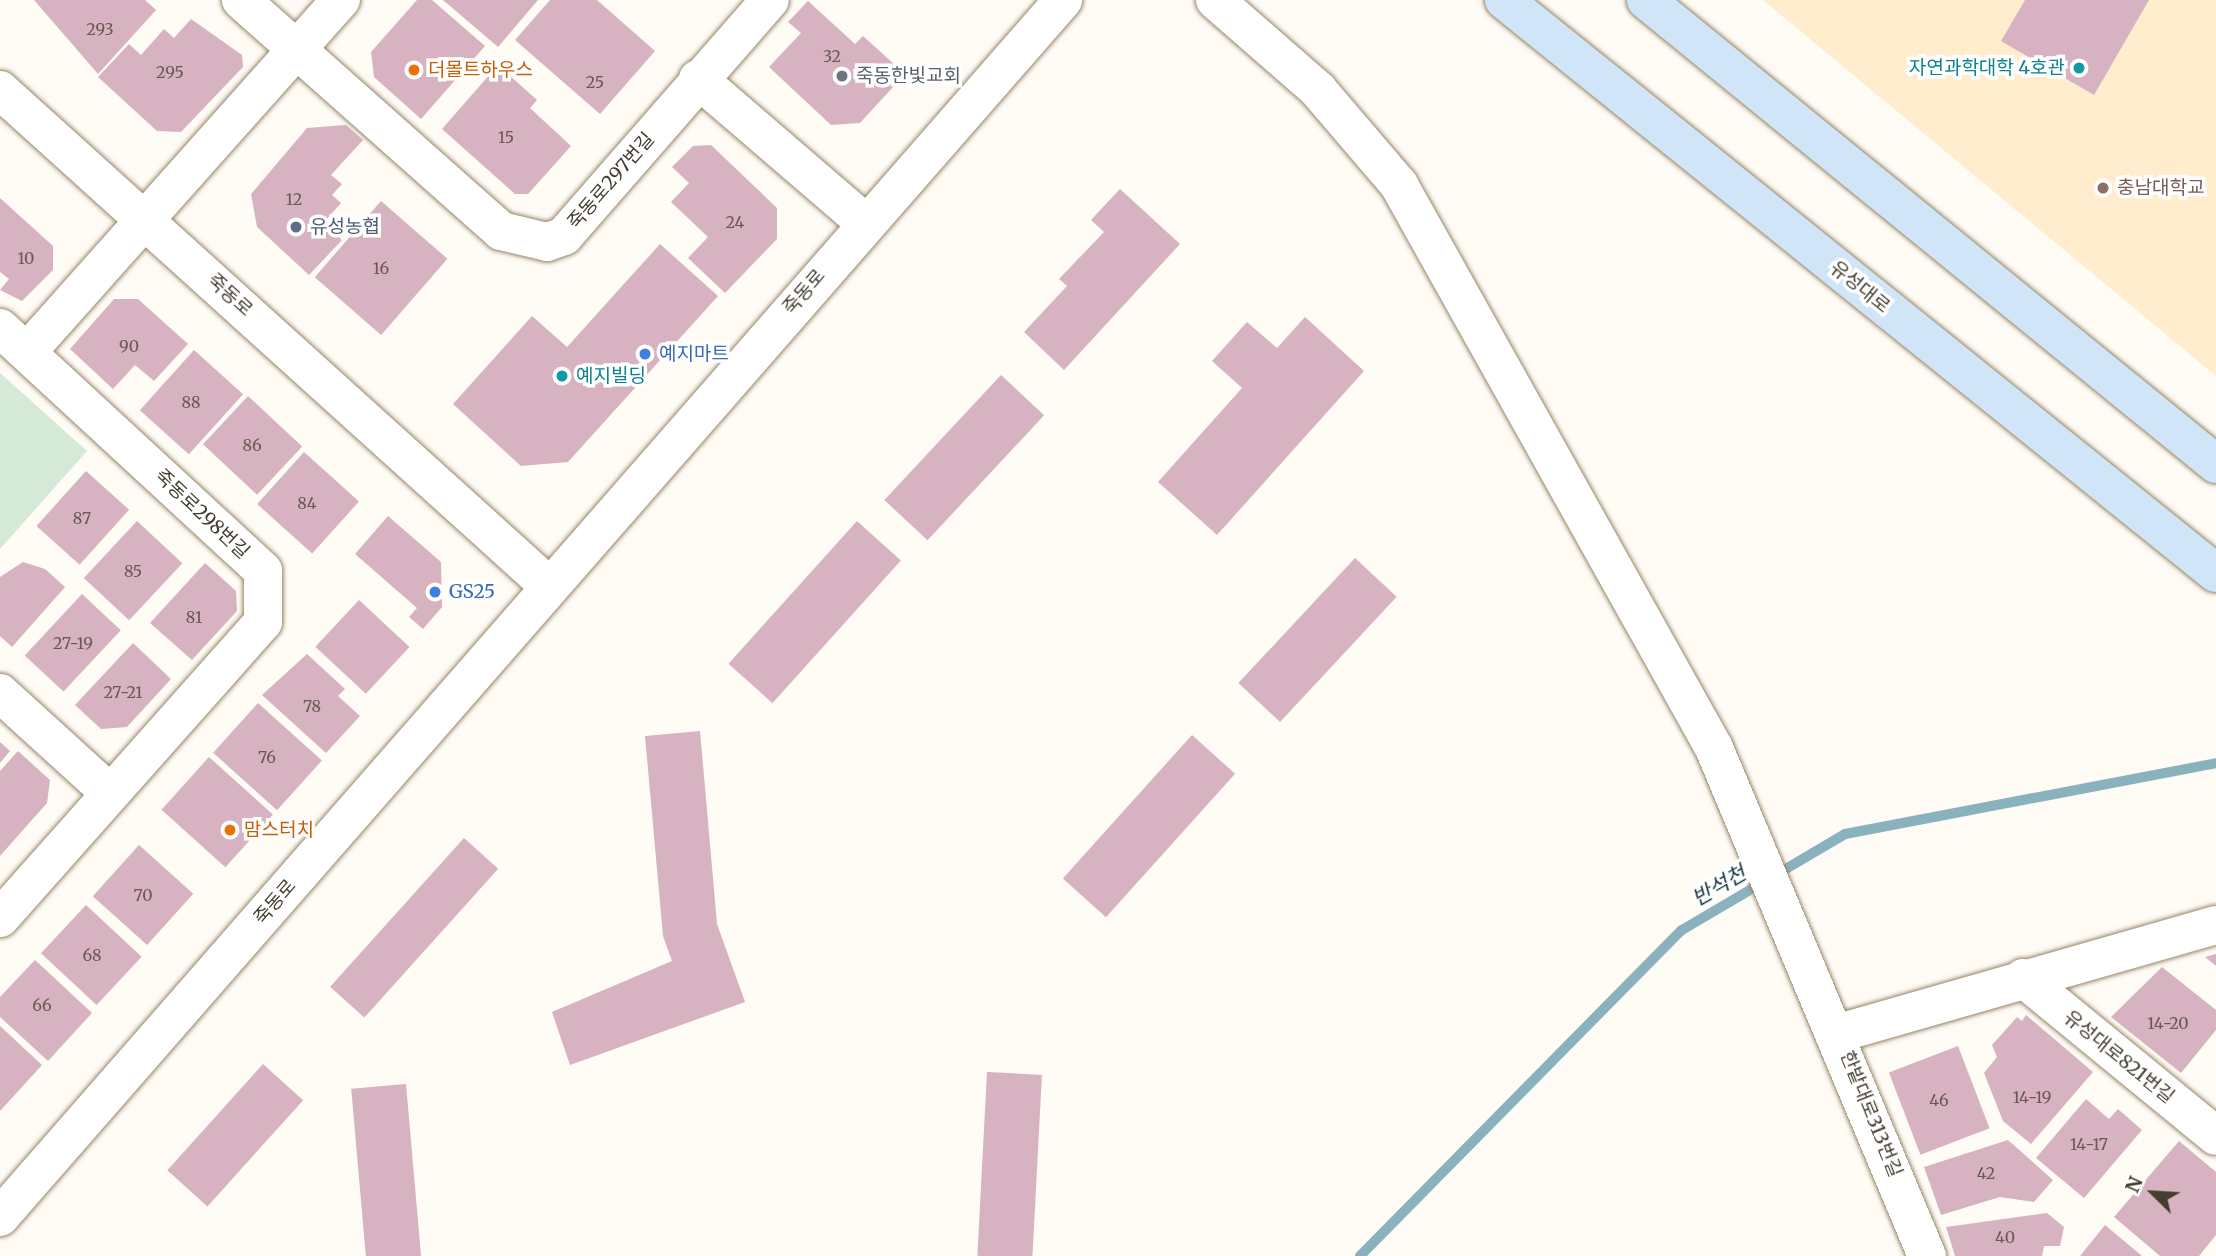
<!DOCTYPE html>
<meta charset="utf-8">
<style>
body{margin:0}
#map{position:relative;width:2216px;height:1256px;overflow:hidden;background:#fffbf5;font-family:Merriweather,"Noto Sans KR",serif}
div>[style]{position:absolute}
.built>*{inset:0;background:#ffedcd}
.green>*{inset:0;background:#d4e9d6}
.stream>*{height:10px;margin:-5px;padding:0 5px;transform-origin:5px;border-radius:5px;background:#8ab1be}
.building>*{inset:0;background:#d7b2c0;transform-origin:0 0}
.roads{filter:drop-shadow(0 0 2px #978668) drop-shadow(0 0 2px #978668)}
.minor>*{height:38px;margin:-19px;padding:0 19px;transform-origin:19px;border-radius:19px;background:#fff}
.major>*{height:38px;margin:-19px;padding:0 19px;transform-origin:19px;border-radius:19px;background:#d0e6f8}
.dots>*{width:19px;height:19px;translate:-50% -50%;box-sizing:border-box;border:4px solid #fff;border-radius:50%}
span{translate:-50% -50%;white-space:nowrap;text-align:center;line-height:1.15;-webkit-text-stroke:7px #fff;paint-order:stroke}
.number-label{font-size:16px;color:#685a53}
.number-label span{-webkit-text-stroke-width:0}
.culture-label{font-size:19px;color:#0d838f}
.right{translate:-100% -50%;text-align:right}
.left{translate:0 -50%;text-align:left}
.food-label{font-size:19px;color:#c56008}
.worship-label{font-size:19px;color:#5b616d}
.street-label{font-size:19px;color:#433c2f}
.education-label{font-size:19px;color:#785e54}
.service-label{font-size:19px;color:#4e5e75}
.shop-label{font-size:19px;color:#366cbe}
.water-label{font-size:21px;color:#133843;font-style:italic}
.north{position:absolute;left:2118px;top:1158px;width:70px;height:70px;-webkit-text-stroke:5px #fff;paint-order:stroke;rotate:294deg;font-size:19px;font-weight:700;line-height:28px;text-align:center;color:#433c2f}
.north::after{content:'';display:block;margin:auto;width:24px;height:32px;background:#433c2f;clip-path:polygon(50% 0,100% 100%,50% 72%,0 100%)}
</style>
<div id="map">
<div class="built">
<i style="clip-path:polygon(1763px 0,2216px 0,2216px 376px)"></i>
</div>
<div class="green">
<i style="clip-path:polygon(0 373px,87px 451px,0 549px)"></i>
</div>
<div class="stream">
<i style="left:1360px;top:1256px;width:458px;rotate:-45.4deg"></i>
<i style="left:1682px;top:930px;width:189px;rotate:-30.5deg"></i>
<i style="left:1845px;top:834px;width:378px;rotate:-10.8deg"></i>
</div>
<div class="building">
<i style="clip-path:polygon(34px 0,145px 0,156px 10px,98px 74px)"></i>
<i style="clip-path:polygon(417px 0,432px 0,485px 46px,421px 119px,374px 77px,371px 52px)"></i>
<i style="clip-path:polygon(443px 0,538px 0,498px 47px)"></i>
<i style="clip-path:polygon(550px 0,597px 0,655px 51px,600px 114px,515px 40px)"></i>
<i style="clip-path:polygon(2025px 0,2149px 0,2094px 95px,2001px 41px)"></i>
<i style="clip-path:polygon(808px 1px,855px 44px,863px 36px,905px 74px,860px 123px,831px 125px,769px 67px,801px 33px,788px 22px)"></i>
<i style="clip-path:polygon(191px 19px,242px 55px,243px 67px,181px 132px,157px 131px,98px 77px,129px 44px,141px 55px,164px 29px,174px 38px)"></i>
<i style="clip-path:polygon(498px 65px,537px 100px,530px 108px,571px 146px,528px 194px,515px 194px,442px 129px)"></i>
<i style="clip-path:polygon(346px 125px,363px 140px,331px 175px,342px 184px,332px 195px,341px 203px,323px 223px,342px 240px,309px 275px,257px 227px,251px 194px,307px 128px)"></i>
<i style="clip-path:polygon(711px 145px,777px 208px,777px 239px,725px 293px,688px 258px,708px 237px,671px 202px,689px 183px,672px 167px,693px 146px)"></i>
<i style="clip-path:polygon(1120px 189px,1180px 244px,1064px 370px,1024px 332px,1067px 286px,1059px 279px,1104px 232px,1091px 220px)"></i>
<i style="clip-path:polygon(0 198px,53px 246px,53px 270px,22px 301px,0 290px,9px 279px,0 272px)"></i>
<i style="left:381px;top:201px;width:88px;height:101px;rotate:41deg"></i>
<i style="clip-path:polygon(660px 244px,718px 296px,568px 462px,521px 466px,453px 404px,532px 316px,567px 347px)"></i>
<i style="clip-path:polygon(114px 299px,138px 299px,188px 344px,154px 381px,135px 365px,113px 389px,70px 349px)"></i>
<i style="clip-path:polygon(1305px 317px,1364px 371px,1217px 535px,1158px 482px,1242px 388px,1212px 361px,1247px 322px,1277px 348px)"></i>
<i style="left:194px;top:350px;width:66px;height:81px;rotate:42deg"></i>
<i style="left:1001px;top:375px;width:59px;height:171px;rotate:43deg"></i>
<i style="left:248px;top:396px;width:74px;height:66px;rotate:43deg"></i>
<i style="left:304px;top:452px;width:74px;height:70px;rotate:42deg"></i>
<i style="left:86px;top:471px;width:58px;height:74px;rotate:42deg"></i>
<i style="clip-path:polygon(388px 516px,441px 562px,442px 607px,423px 629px,409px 617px,417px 608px,355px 554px)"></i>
<i style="left:137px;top:521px;width:62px;height:78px;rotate:43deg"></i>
<i style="left:857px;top:521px;width:59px;height:192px;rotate:42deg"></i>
<i style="left:1355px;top:558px;width:57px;height:171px;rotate:43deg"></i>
<i style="clip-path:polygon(23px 562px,45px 569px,65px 587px,12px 647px,0 636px,0 577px)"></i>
<i style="clip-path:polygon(205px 563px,236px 591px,237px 611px,192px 660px,150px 623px)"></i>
<i style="left:82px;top:594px;width:53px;height:84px;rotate:43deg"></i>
<i style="left:359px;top:600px;width:69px;height:64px;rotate:43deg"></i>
<i style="clip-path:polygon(133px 643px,171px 679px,127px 727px,101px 729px,75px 705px)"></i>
<i style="clip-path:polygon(307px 654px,345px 689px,338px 696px,360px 716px,326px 753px,262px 695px)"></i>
<i style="left:258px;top:703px;width:86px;height:67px;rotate:42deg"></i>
<i style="clip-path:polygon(700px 731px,717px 924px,745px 1002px,570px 1065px,552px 1012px,672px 961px,663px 936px,645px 736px)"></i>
<i style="left:1192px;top:735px;width:58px;height:193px;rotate:42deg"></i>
<i style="clip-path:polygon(0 742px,10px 751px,0 763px)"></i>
<i style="clip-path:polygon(18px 751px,50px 780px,47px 803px,0 856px,0 771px)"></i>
<i style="left:209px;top:757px;width:86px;height:71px;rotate:42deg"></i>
<i style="left:464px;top:838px;width:46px;height:200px;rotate:42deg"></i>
<i style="left:139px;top:845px;width:73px;height:69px;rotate:42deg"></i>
<i style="left:86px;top:905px;width:76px;height:66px;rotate:43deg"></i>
<i style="clip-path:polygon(2216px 954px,2216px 966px,2205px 957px)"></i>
<i style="clip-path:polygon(35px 960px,92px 1013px,48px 1061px,0 1017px,0 997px)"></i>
<i style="clip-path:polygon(2162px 967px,2216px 1010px,2216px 1030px,2181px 1073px,2111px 1017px)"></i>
<i style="clip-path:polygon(2026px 1015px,2093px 1072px,2031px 1144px,2003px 1121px,1984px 1073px,1997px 1057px,1992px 1045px,2017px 1017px,2022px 1021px)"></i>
<i style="clip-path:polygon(0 1026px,42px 1065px,0 1111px)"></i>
<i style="left:1958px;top:1046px;width:88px;height:74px;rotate:69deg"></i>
<i style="left:263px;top:1064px;width:54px;height:143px;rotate:42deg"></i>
<i style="left:987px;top:1072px;width:55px;height:184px;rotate:3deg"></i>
<i style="left:406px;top:1084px;width:173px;height:55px;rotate:85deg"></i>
<i style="clip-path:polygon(2086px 1099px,2109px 1119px,2118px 1109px,2142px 1130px,2084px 1198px,2036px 1158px)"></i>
<i style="clip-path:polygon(2008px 1140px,2053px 1180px,2034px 1202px,2000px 1197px,1941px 1215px,1924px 1167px)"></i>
<i style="clip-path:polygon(2179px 1141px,2216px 1172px,2216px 1235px,2199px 1256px,2160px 1256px,2114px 1217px)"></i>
<i style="clip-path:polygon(2047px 1213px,2064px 1227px,2060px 1246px,2044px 1246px,2042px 1256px,1955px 1256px,1946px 1227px)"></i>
<i style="clip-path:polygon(2105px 1225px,2142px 1256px,2080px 1256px)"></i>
</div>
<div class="roads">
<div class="minor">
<i style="left:241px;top:0;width:348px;rotate:41.6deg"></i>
<i style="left:501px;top:231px;width:47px;rotate:13.4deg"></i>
<i style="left:547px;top:242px;width:18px;rotate:-19deg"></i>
<i style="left:564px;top:236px;width:313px;rotate:-48.9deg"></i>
<i style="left:1215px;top:0;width:137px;rotate:41.1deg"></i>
<i style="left:1318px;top:90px;width:125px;rotate:49.5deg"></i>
<i style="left:1399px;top:185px;width:645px;rotate:60.77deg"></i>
<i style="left:1714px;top:748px;width:551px;rotate:67.25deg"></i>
<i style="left:698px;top:79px;width:219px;rotate:40.7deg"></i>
<i style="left:0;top:90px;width:741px;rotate:42.1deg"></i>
<i style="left:0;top:328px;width:358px;rotate:42.7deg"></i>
<i style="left:263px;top:571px;width:51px;rotate:90deg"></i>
<i style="left:263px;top:622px;width:396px;rotate:131.6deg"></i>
<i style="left:27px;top:352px;width:472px;rotate:-48.3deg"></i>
<i style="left:0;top:693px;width:149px;rotate:42.3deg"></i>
<i style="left:2023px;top:978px;width:249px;rotate:39.3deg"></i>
<i style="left:1839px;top:1033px;width:392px;rotate:-16deg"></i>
<i style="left:0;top:1217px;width:1616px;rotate:-48.86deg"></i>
</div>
<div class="major">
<i style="left:1504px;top:0;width:914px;rotate:38.83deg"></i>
<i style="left:1646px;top:0;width:735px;rotate:39.15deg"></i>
</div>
</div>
<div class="dots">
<i style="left:2079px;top:68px;background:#0f9aa8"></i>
<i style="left:414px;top:70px;background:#e8710a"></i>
<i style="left:842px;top:76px;background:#6b7280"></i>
<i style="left:2103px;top:188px;background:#8d6e63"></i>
<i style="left:296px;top:227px;background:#5c6f8a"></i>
<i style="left:645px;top:354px;background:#3f7fe0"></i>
<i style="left:562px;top:376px;background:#0f9aa8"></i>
<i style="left:435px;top:592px;background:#3f7fe0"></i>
<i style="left:230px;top:830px;background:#e8710a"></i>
</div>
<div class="number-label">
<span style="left:100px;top:29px">293</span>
<span style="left:832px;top:56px">32</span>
<span style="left:170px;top:72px">295</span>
<span style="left:595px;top:82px">25</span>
<span style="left:506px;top:137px">15</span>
<span style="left:294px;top:199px">12</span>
<span style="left:735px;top:222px">24</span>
<span style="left:26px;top:258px">10</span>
<span style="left:381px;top:268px">16</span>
<span style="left:129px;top:346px">90</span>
<span style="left:191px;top:402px">88</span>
<span style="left:252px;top:445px">86</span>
<span style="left:307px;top:503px">84</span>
<span style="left:82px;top:518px">87</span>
<span style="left:133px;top:571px">85</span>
<span style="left:194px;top:617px">81</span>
<span style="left:73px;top:643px">27-19</span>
<span style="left:123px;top:692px">27-21</span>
<span style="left:312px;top:706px">78</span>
<span style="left:267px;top:757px">76</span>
<span style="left:143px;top:895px">70</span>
<span style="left:92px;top:955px">68</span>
<span style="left:42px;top:1005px">66</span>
<span style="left:2168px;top:1023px">14-20</span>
<span style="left:2032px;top:1097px">14-19</span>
<span style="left:1939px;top:1100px">46</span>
<span style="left:2089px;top:1144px">14-17</span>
<span style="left:1986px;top:1173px">42</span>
<span style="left:2005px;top:1237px">40</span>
</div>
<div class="culture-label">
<span class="right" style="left:2065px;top:68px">자연과학대학 4호관</span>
<span class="left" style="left:576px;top:376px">예지빌딩</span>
</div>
<div class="food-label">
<span class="left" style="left:428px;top:70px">더몰트하우스</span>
<span class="left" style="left:244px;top:830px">맘스터치</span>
</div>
<div class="worship-label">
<span class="left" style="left:856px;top:76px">죽동한빛교회</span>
</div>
<div class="street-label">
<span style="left:611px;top:181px;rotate:-49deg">죽동로297번길</span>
<span style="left:1860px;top:287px;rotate:39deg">유성대로</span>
<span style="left:804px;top:292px;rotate:-49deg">죽동로</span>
<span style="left:230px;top:295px;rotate:42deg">죽동로</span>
<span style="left:202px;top:514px;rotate:43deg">죽동로298번길</span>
<span style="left:275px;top:902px;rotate:-49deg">죽동로</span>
<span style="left:2119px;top:1057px;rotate:39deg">유성대로821번길</span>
<span style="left:1871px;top:1114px;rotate:68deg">한밭대로313번길</span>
</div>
<div class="education-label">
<span class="left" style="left:2117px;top:188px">충남대학교</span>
</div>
<div class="service-label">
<span class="left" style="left:310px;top:227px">유성농협</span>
</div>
<div class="shop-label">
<span class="left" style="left:659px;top:354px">예지마트</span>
<span class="left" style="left:449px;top:592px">GS25</span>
</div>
<div class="water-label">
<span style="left:1719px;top:886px;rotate:-30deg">반석천</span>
</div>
<div class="north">N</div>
</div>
